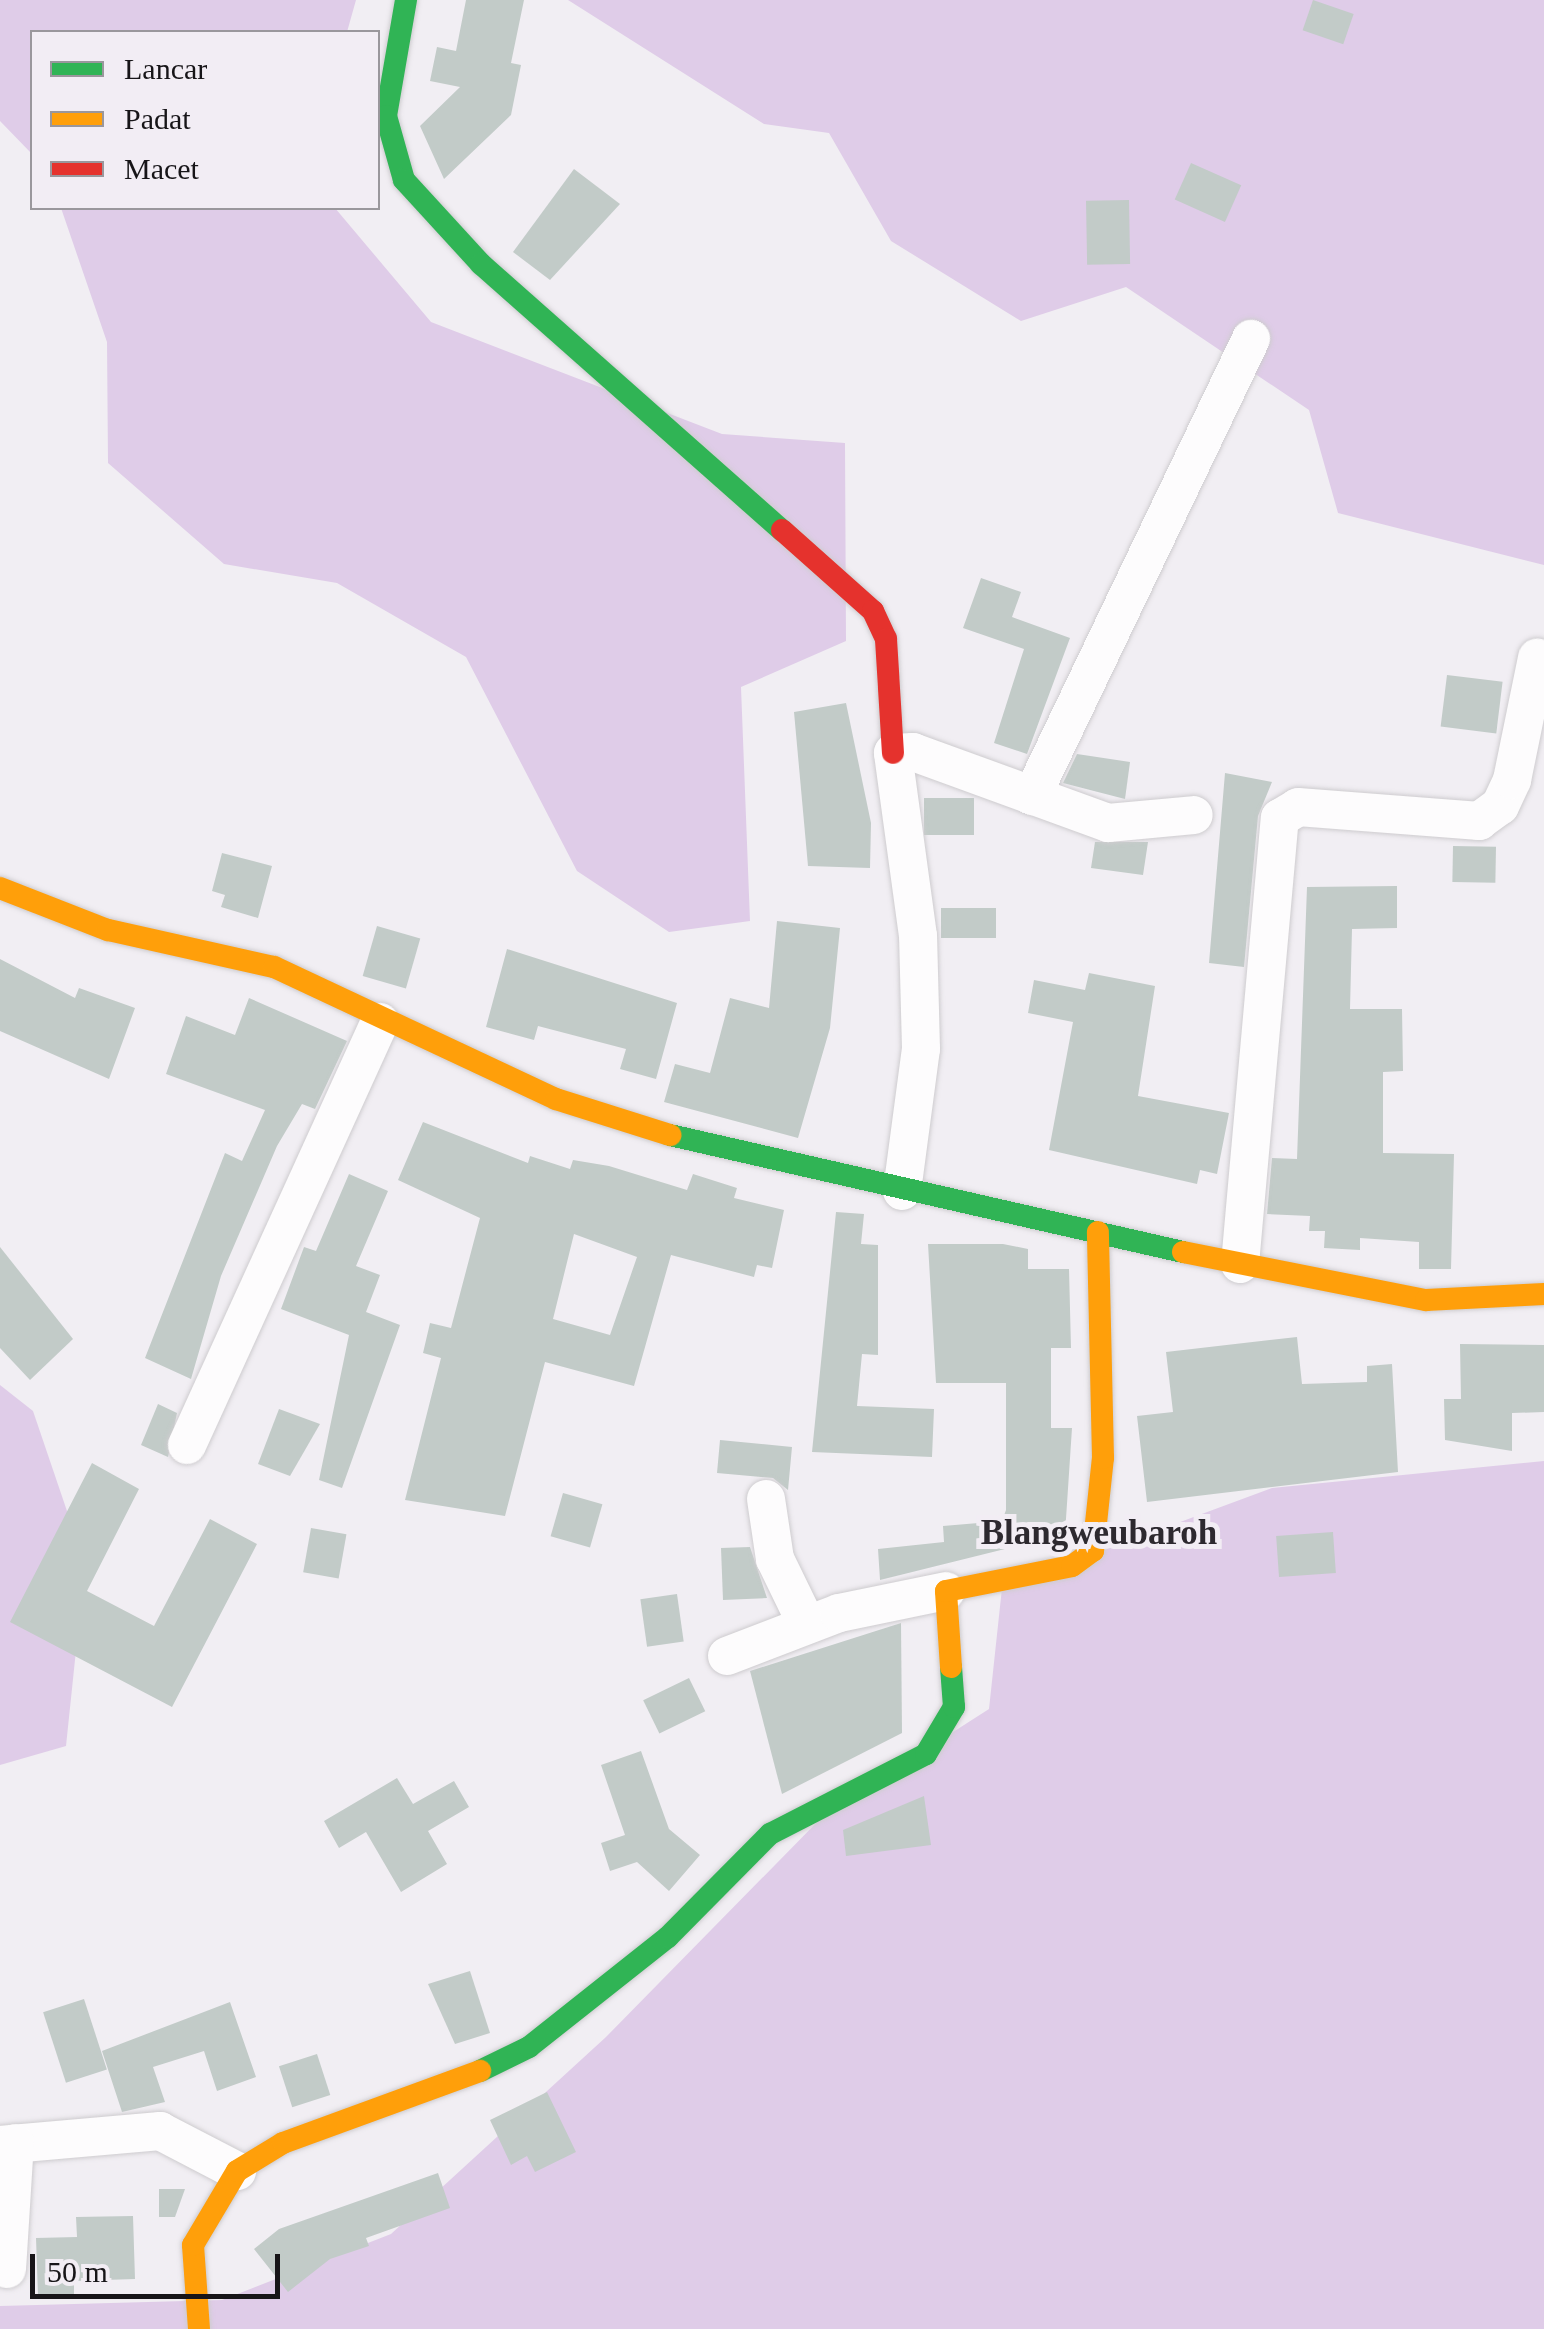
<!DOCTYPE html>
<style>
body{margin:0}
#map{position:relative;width:1544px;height:2329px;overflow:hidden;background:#f1eef3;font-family:"Times New Roman",serif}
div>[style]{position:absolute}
.forest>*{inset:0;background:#dfcce8}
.building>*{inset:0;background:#c2cbc8;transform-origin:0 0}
.roads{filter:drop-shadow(0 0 2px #cecccf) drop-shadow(0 0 2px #cecccf)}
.street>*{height:38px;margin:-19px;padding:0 19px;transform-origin:19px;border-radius:19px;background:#fdfcfd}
.fast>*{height:22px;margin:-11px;padding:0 11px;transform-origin:11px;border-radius:11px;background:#30b455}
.slow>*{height:22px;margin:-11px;padding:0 11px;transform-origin:11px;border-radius:11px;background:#ff9f0a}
.jam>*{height:22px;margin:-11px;padding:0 11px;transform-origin:11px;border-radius:11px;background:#e5322d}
span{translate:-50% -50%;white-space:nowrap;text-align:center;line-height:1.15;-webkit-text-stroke:10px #f2edf4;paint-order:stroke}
.quarter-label{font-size:35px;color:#2d292f;font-weight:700}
.legend{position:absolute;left:30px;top:30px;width:350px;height:180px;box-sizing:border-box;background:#f2edf4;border:2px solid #9a979c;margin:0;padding:12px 18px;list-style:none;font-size:30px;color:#171518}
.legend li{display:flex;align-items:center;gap:20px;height:50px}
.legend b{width:50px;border:2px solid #9a979c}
.scale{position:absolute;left:30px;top:2254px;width:250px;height:45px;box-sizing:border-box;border:5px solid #171518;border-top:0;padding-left:12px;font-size:30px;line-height:35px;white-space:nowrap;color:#171518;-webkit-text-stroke:8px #f2edf4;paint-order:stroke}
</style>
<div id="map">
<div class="forest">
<i style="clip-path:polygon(0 0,356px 0,347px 32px,32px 32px,32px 154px,0 121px)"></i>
<i style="clip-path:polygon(568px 0,1544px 0,1544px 565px,1338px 513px,1309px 410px,1126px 287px,1021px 321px,891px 241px,829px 133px,764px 124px)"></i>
<i style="clip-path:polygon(61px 208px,335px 208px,431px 322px,722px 434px,845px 443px,846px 641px,741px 687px,750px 921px,669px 932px,577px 871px,466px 657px,337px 583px,224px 564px,108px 463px,107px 342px)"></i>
<i style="clip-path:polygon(0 1385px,33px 1411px,85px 1564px,66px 1746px,0 1765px)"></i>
<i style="clip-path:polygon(1544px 1461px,1544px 2329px,0 2329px,0 2306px,222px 2300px,391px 2234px,606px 2037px,825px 1814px,989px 1709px,1002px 1588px,1272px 1488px)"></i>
</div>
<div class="building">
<i style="clip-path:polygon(466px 0,524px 0,511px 63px,521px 65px,511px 115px,444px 179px,420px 126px,460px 87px,430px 81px,437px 47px,456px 51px)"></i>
<i style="left:1313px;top:0;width:43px;height:32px;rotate:19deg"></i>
<i style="left:1191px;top:163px;width:55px;height:40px;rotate:24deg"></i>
<i style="clip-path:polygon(574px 169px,620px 204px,550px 280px,513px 252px)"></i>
<i style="left:1129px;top:200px;width:64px;height:43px;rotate:89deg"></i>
<i style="clip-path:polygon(981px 578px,1021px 592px,1012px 617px,1070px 638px,1027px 754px,994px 743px,1024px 649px,963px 628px)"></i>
<i style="left:1447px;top:675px;width:56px;height:52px;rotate:7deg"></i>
<i style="clip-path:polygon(846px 703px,871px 823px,870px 868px,808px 866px,794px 712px)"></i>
<i style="clip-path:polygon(1077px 754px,1130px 762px,1125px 799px,1063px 783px)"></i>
<i style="clip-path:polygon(1225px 773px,1272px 782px,1258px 816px,1244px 967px,1209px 963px)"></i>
<i style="left:924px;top:798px;width:50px;height:37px"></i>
<i style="clip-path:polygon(1095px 842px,1148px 842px,1143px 875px,1091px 868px)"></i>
<i style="left:1453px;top:846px;width:43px;height:36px;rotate:1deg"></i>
<i style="clip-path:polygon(222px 853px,272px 866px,258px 918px,221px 907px,225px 895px,212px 891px)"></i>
<i style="clip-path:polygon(1397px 886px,1397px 928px,1352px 929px,1350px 1009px,1402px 1009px,1403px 1071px,1383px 1072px,1383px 1153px,1454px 1154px,1451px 1269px,1419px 1269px,1419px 1242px,1360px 1238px,1360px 1250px,1324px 1248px,1325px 1231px,1309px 1231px,1310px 1216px,1267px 1214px,1272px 1158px,1297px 1159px,1307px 887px)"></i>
<i style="left:941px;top:908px;width:55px;height:30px"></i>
<i style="clip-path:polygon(777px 921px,840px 928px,830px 1028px,798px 1138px,664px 1102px,675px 1064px,710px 1073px,730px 998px,769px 1008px)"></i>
<i style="left:377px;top:926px;width:45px;height:52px;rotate:16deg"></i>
<i style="clip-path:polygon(507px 949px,677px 1003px,656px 1079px,620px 1069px,626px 1049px,538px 1026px,534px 1040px,486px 1027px)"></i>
<i style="clip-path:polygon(0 959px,75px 998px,79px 988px,135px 1008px,109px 1079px,0 1031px)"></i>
<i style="clip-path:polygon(1089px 973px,1155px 986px,1138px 1096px,1229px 1113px,1217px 1174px,1200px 1170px,1197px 1184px,1049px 1150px,1073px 1022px,1028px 1013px,1034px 980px,1085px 990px)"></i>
<i style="clip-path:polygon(249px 998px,347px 1041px,315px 1109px,302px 1104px,277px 1146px,221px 1276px,191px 1379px,145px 1358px,225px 1153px,242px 1161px,265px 1110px,166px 1074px,186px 1016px,235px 1035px)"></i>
<i style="clip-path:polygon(evenodd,423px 1122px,528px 1163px,530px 1156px,570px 1169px,573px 1160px,609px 1166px,687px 1190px,693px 1174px,737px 1188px,734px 1198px,784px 1210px,772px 1268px,757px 1265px,754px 1277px,671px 1255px,634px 1386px,545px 1362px,505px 1516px,405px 1500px,441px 1358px,423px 1353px,430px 1323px,451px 1328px,480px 1218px,398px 1180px,423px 1122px,574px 1234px,637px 1257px,610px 1335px,553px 1319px,574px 1234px)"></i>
<i style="clip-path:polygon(349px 1174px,388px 1191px,356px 1266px,380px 1275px,366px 1312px,400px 1325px,342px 1488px,319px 1480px,349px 1335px,281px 1309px,304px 1247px,316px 1251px)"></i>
<i style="clip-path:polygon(836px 1212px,864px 1214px,861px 1244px,878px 1245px,878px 1355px,862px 1354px,857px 1406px,934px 1409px,932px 1457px,812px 1452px)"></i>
<i style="clip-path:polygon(928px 1244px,1003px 1244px,1028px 1249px,1028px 1269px,1069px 1269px,1071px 1348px,1051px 1348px,1051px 1428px,1072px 1428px,1065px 1534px,880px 1580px,878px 1549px,944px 1542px,943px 1526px,1002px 1521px,1006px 1510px,1006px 1383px,936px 1383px)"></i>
<i style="clip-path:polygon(0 1247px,73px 1339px,30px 1380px,0 1348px)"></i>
<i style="clip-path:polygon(1297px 1337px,1302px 1384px,1367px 1382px,1367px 1366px,1392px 1364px,1398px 1472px,1147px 1502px,1137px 1416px,1173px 1412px,1166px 1352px)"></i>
<i style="clip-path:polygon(1460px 1344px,1544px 1345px,1544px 1412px,1512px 1413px,1512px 1451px,1445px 1440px,1444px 1399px,1461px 1399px)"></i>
<i style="clip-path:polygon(158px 1404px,177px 1413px,168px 1457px,141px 1445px)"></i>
<i style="clip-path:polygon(279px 1409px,320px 1424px,290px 1476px,258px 1464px)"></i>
<i style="clip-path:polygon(720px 1440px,792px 1447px,788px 1490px,773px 1478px,717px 1473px)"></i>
<i style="clip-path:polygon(92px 1463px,139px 1489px,87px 1591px,154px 1626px,210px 1519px,257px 1544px,172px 1707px,10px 1622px)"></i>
<i style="left:563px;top:1493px;width:41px;height:45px;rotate:16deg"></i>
<i style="left:311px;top:1528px;width:36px;height:45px;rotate:10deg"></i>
<i style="left:1333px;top:1532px;width:41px;height:57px;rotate:86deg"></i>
<i style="clip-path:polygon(750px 1547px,767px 1598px,723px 1600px,721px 1548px)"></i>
<i style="left:677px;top:1594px;width:48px;height:37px;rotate:82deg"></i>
<i style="clip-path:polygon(901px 1623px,902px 1733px,782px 1794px,750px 1671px)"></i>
<i style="left:689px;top:1678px;width:37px;height:51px;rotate:64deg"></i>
<i style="clip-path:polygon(641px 1751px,669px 1829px,700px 1855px,669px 1891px,637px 1862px,610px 1871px,601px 1843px,625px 1835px,601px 1765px)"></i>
<i style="clip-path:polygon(397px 1778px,413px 1804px,454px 1781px,469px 1807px,428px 1831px,447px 1864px,401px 1892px,366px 1832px,339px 1848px,324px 1821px)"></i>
<i style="clip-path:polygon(924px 1796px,931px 1845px,846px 1856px,843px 1830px)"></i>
<i style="clip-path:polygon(470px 1971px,490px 2033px,455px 2044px,428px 1984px)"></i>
<i style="left:84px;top:1999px;width:74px;height:43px;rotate:72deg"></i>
<i style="clip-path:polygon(230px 2002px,256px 2077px,217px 2091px,204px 2051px,153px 2067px,165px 2102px,122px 2112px,102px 2051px)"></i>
<i style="left:317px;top:2054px;width:43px;height:40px;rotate:72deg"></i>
<i style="clip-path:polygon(547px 2092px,576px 2152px,535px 2172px,527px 2156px,511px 2165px,490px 2120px)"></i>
<i style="clip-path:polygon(438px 2173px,450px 2208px,366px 2238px,369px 2246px,330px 2259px,288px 2292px,254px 2249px,279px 2229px)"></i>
<i style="clip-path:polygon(159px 2189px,185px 2189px,175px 2217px,159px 2217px)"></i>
<i style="clip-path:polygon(133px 2216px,135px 2279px,74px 2281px,74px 2295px,38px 2296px,36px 2238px,77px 2237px,76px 2217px)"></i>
</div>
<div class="roads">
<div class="street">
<i style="left:1032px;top:796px;width:507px;rotate:-64.4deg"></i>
<i style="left:902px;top:1191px;width:143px;rotate:-82.4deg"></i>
<i style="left:921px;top:1049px;width:113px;rotate:-91.5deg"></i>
<i style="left:918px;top:936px;width:185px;rotate:-97.8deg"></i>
<i style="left:893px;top:753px;width:20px;rotate:-3deg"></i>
<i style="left:913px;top:752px;width:208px;rotate:20deg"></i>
<i style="left:1108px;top:823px;width:86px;rotate:-5.3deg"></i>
<i style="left:1240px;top:1264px;width:448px;rotate:-84.9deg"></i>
<i style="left:1280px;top:818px;width:21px;rotate:-31deg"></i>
<i style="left:1298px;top:807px;width:182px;rotate:4.4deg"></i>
<i style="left:1479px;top:821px;width:26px;rotate:-36deg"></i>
<i style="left:1500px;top:806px;width:29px;rotate:-65deg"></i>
<i style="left:1512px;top:780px;width:125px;rotate:-78.4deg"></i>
<i style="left:187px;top:1445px;width:465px;rotate:-65.5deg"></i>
<i style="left:766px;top:1499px;width:61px;rotate:81.5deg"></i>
<i style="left:775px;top:1559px;width:73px;rotate:64.1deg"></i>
<i style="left:727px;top:1656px;width:120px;rotate:-21deg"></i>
<i style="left:839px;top:1613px;width:109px;rotate:-11.6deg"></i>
<i style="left:0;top:2145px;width:161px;rotate:-5deg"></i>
<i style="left:160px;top:2131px;width:87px;rotate:27.5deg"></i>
<i style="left:7px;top:2269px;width:126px;rotate:-86.4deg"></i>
</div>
<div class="fast">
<i style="left:406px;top:0;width:118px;rotate:99.8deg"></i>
<i style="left:386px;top:116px;width:66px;rotate:74.3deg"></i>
<i style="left:404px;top:180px;width:114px;rotate:47.5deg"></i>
<i style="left:481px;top:264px;width:402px;rotate:41.5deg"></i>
<i style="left:670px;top:1135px;width:526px;rotate:12.85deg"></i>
<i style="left:480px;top:2071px;width:55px;rotate:-26.1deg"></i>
<i style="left:529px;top:2047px;width:177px;rotate:-38.4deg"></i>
<i style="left:668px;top:1937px;width:145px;rotate:-45.3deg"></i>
<i style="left:770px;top:1834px;width:175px;rotate:-27.1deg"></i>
<i style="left:926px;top:1754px;width:55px;rotate:-59.2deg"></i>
<i style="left:954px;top:1707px;width:40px;rotate:-94.3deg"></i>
</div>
<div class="slow">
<i style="left:0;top:888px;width:116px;rotate:21.3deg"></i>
<i style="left:108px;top:930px;width:170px;rotate:12.6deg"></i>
<i style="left:274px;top:967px;width:311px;rotate:25.1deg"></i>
<i style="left:556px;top:1099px;width:120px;rotate:17.5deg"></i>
<i style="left:1183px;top:1252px;width:248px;rotate:11.2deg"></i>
<i style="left:1426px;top:1300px;width:118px;rotate:-2.9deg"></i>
<i style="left:951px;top:1667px;width:76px;rotate:-93.8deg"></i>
<i style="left:946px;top:1591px;width:128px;rotate:-11.2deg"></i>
<i style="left:1072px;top:1566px;width:26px;rotate:-36deg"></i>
<i style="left:1093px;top:1551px;width:94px;rotate:-83.9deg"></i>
<i style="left:1103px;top:1458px;width:226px;rotate:-91.3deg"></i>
<i style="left:199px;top:2329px;width:84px;rotate:-94.1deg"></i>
<i style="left:193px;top:2245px;width:86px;rotate:-59.3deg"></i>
<i style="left:237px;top:2171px;width:54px;rotate:-31.3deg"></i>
<i style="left:283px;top:2143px;width:210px;rotate:-20.1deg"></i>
</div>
<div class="jam">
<i style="left:782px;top:530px;width:122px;rotate:41.7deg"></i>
<i style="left:873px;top:611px;width:31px;rotate:65deg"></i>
<i style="left:886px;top:639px;width:114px;rotate:86.5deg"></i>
</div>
</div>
<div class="quarter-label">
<span style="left:1099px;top:1533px">Blangweubaroh</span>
</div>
<ul class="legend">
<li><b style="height:12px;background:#30b455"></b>Lancar</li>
<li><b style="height:12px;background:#ff9f0a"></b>Padat</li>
<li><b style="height:12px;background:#e5322d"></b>Macet</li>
</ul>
<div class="scale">50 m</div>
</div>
